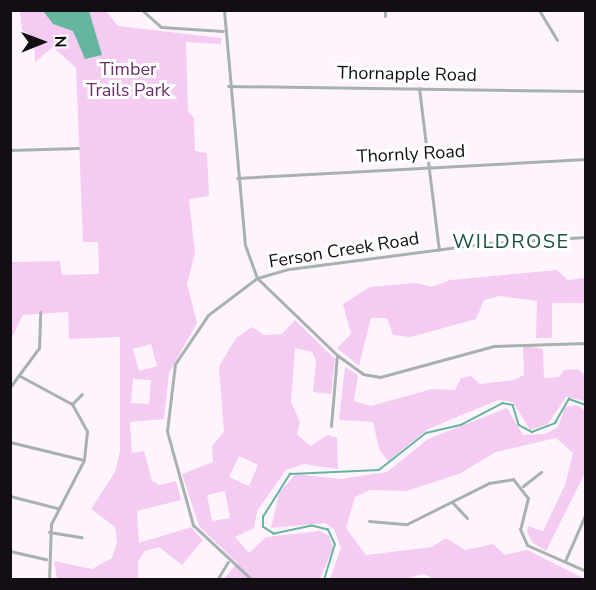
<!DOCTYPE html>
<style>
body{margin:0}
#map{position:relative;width:596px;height:590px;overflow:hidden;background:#fff4fe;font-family:"Nunito Sans",sans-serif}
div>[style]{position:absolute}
.green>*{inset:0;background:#f4ccf2}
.water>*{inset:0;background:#65b59f}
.stream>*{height:1.5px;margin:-0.75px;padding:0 0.75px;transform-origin:0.75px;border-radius:0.75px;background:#65b59f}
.street>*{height:3px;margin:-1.5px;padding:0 1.5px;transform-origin:1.5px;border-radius:1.5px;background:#a7b2ae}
span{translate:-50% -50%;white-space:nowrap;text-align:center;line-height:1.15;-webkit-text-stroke:6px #fff;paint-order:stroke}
.park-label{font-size:18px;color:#6a2f6a}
.street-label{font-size:18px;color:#130e13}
.neighbourhood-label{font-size:20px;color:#1b5043;letter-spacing:1.5px}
.frame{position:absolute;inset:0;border:12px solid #130e13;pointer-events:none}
.north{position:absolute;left:12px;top:12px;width:60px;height:60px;-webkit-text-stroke:4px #fff;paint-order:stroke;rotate:89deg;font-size:16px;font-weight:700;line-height:24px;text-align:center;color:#130e13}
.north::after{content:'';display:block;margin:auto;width:21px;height:27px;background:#130e13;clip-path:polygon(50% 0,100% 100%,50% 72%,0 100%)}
</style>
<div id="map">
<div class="green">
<i style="clip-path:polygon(evenodd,105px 10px,118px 26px,221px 38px,221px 44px,186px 42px,188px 111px,194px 118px,195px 151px,207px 153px,209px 196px,189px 199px,195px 253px,187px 284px,197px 323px,169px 373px,164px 419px,130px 422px,132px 453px,144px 451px,152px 481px,160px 485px,176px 481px,181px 500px,137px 511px,139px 543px,191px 527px,203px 540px,182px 565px,159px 547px,145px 551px,138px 561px,138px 579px,57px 579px,54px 561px,92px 569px,112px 558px,117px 543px,115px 527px,91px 509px,115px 472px,120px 451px,120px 337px,69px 339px,68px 312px,23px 315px,11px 339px,11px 262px,60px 261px,62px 275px,99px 274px,98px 242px,83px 242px,76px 68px,53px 47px,35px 62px,34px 38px,22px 30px,20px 11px,43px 11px,53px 24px,73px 30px,89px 11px,105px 10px,151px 344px,157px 366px,139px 371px,133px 349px,151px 344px,105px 10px,133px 379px,151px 380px,149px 404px,131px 403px,133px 379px)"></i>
<i style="clip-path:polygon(557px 270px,568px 280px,585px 278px,585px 303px,552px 303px,552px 338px,536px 338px,537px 301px,499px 296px,484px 300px,476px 319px,411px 337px,393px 335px,387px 318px,371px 318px,359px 366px,337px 348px,351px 334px,343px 304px,370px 287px,415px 283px,432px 287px,450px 280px)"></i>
<i style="clip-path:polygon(evenodd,295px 320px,335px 359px,331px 394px,313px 392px,316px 361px,312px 352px,295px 348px,291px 402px,300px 422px,297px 434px,310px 446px,328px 435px,337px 438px,338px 469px,304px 464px,286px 470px,257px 511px,254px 528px,235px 537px,249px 553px,266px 537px,320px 531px,329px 536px,333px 548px,320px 579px,224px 579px,237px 563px,199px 526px,182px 474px,213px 462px,212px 446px,224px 432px,219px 366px,236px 338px,252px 327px,264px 335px,282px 334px,295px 320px,239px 456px,258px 465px,249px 486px,229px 477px,239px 456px,295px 320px,225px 491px,230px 518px,212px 521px,207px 495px,225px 491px)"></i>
<i style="clip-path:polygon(523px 345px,543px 349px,544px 378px,559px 377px,564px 370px,578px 369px,585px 375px,585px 401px,566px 397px,548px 424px,530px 430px,513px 402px,498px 400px,428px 429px,388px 461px,379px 449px,373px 422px,339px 420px,345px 367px,358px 375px,354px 401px,371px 406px,432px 389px,455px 390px,461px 378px,471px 376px,480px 384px,514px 380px,524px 375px)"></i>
<i style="clip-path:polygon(576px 405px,585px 410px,585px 473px,546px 551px,532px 542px,527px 531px,528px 526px,543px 531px,565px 485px,573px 453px,556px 438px,496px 452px,459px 474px,406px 491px,370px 490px,355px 497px,346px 528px,366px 555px,432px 547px,446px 538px,465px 550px,493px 544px,505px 555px,527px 550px,585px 579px,436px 580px,424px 574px,404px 579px,330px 579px,341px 548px,334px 529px,325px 523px,271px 528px,279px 493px,296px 474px,340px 479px,387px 472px,428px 439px,507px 408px,523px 435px,545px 434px,558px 427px,565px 407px)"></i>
</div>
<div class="water">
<i style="clip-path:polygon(43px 11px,89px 11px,102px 55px,85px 59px,73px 31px,53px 24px)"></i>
</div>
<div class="stream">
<i style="left:324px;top:580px;width:37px;rotate:-73deg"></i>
<i style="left:335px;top:545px;width:17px;rotate:-115deg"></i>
<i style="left:328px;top:530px;width:16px;rotate:-166deg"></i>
<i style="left:312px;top:526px;width:39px;rotate:168deg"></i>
<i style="left:274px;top:534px;width:13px;rotate:-148deg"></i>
<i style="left:263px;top:527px;width:10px;rotate:-90deg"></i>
<i style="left:263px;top:517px;width:51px;rotate:-57.9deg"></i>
<i style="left:290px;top:474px;width:89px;rotate:-2.6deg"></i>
<i style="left:379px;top:470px;width:60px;rotate:-38.2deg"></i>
<i style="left:426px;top:433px;width:36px;rotate:-13deg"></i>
<i style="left:461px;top:425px;width:47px;rotate:-27.6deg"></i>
<i style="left:503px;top:403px;width:10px;rotate:11deg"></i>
<i style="left:513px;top:405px;width:21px;rotate:73deg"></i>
<i style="left:519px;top:425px;width:15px;rotate:28deg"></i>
<i style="left:532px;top:432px;width:25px;rotate:-21deg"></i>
<i style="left:555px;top:423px;width:28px;rotate:-60deg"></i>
<i style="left:569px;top:399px;width:18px;rotate:19deg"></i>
</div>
<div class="street">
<i style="left:142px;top:10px;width:25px;rotate:42deg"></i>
<i style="left:161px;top:27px;width:62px;rotate:3.7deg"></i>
<i style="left:224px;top:10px;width:236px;rotate:84.9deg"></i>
<i style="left:245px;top:245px;width:35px;rotate:70deg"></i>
<i style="left:257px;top:278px;width:111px;rotate:43.9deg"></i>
<i style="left:337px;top:355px;width:32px;rotate:36deg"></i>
<i style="left:363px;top:374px;width:17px;rotate:10deg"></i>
<i style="left:380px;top:377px;width:118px;rotate:-15.2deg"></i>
<i style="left:494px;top:346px;width:92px;rotate:-1.9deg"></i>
<i style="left:539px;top:10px;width:35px;rotate:59deg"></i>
<i style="left:385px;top:16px;width:6px;rotate:-90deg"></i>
<i style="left:228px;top:86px;width:358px;rotate:0.8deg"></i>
<i style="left:419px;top:88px;width:163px;rotate:83deg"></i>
<i style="left:10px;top:150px;width:68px;rotate:-1.7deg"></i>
<i style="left:237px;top:178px;width:350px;rotate:-3.1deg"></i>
<i style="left:20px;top:376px;width:59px;rotate:28.3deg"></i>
<i style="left:72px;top:404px;width:31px;rotate:61deg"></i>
<i style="left:87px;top:431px;width:29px;rotate:96deg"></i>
<i style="left:84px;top:460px;width:72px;rotate:117.3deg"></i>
<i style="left:51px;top:524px;width:56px;rotate:92deg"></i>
<i style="left:10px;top:387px;width:49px;rotate:-53.4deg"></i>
<i style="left:39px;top:348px;width:36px;rotate:-88deg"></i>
<i style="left:72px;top:404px;width:14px;rotate:-45deg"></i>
<i style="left:331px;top:426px;width:71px;rotate:-85.2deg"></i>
<i style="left:10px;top:442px;width:76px;rotate:13.7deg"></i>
<i style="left:523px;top:486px;width:23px;rotate:-38deg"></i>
<i style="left:10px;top:496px;width:49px;rotate:14.3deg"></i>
<i style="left:452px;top:502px;width:22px;rotate:47deg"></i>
<i style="left:369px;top:521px;width:38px;rotate:5deg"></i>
<i style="left:407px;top:524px;width:92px;rotate:-26.6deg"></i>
<i style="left:489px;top:483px;width:24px;rotate:-9deg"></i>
<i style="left:513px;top:479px;width:24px;rotate:52deg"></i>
<i style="left:528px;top:498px;width:32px;rotate:104deg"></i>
<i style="left:520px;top:529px;width:17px;rotate:66deg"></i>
<i style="left:527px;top:545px;width:64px;rotate:23.8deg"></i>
<i style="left:49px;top:532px;width:33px;rotate:9deg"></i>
<i style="left:10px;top:551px;width:37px;rotate:13deg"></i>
<i style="left:565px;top:561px;width:52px;rotate:-66.4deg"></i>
<i style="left:250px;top:578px;width:78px;rotate:-137.1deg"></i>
<i style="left:193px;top:525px;width:98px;rotate:-105.5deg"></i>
<i style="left:167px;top:431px;width:67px;rotate:-83.2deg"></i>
<i style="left:175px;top:364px;width:59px;rotate:-56deg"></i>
<i style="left:208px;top:315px;width:61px;rotate:-37.1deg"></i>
<i style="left:257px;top:278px;width:33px;rotate:-16deg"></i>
<i style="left:289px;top:269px;width:201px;rotate:-7.4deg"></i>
<i style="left:488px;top:243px;width:98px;rotate:-3.5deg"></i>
<i style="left:217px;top:580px;width:21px;rotate:-59deg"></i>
</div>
<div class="park-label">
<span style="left:128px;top:80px">Timber<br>Trails Park</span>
</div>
<div class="street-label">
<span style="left:407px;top:74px;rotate:1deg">Thornapple Road</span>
<span style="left:411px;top:154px;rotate:-3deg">Thornly Road</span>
<span style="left:344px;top:250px;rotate:-9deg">Ferson Creek Road</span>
</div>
<div class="neighbourhood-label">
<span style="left:511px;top:241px">WILDROSE</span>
</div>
<div class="frame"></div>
<div class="north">N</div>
</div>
